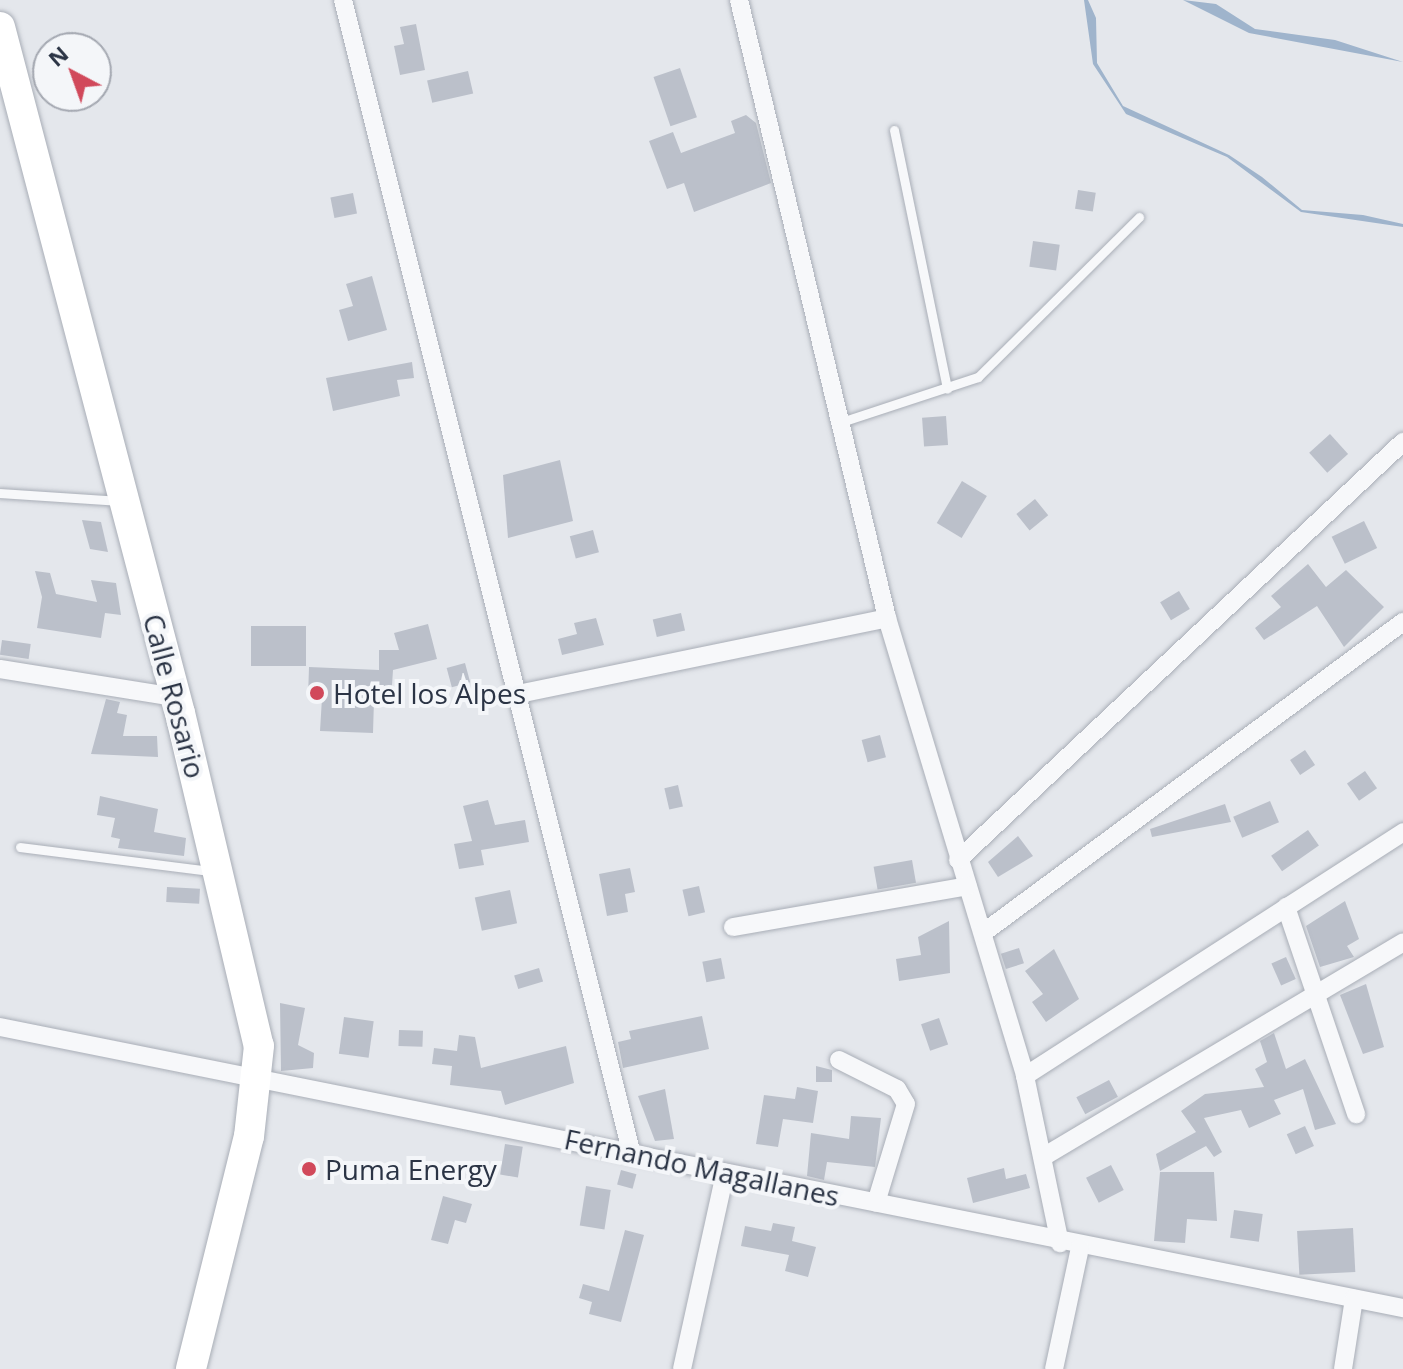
<!DOCTYPE html>
<style>
body{margin:0}
#map{position:relative;width:1403px;height:1369px;overflow:hidden;background:#e4e7ec;font-family:"Open Sans",sans-serif}
div>[style]{position:absolute}
.water>*{inset:0;background:#9fb4cc}
.building>*{inset:0;background:#bbc0ca;transform-origin:0 0}
.roads{filter:drop-shadow(0 0 2px #a9aeb7) drop-shadow(0 0 2px #a9aeb7)}
.service>*{height:9px;margin:-4.5px;padding:0 4.5px;transform-origin:4.5px;border-radius:4.5px;background:#f7f8fa}
.minor>*{height:18px;margin:-9px;padding:0 9px;transform-origin:9px;border-radius:9px;background:#f7f8fa}
.primary>*{height:30px;margin:-15px;padding:0 15px;transform-origin:15px;border-radius:15px;background:#fff}
.dots>*{width:22px;height:22px;translate:-50% -50%;box-sizing:border-box;border:4px solid #f4f6f9;border-radius:50%}
span{translate:-50% -50%;white-space:nowrap;text-align:center;line-height:1.15;-webkit-text-stroke:8px #f4f6f9;paint-order:stroke}
.poi-label{font-size:28px;color:#2b3445}
.left{translate:0 -50%;text-align:left}
.street-label{font-size:28px;color:#2b3445}
.north{position:absolute;left:32px;top:32px;width:80px;height:80px;box-sizing:border-box;background:#f4f6f9;border:2px solid #a4a8b1;border-radius:50%;rotate:319deg;font-size:22px;font-weight:700;line-height:32px;text-align:center;color:#2b3445}
.north::after{content:'';display:block;margin:auto;width:28px;height:36px;background:#d1495b;clip-path:polygon(50% 0,100% 100%,50% 72%,0 100%)}
</style>
<div id="map">
<div class="water">
<i style="clip-path:polygon(1084px 0,1088px 0,1096px 18px,1097px 63px,1123px 106px,1229px 155px,1262px 177px,1302px 210px,1363px 215px,1403px 224px,1403px 227px,1301px 212px,1227px 157px,1126px 114px,1093px 64px)"></i>
<i style="clip-path:polygon(1183px 0,1216px 4px,1255px 29px,1335px 40px,1403px 62px,1249px 33px)"></i>
</div>
<div class="building">
<i style="clip-path:polygon(416px 24px,425px 70px,400px 75px,394px 46px,404px 44px,400px 27px)"></i>
<i style="left:680px;top:68px;width:52px;height:28px;rotate:71deg"></i>
<i style="left:468px;top:71px;width:23px;height:42px;rotate:77deg"></i>
<i style="clip-path:polygon(746px 115px,756px 123px,771px 183px,694px 212px,684px 183px,667px 189px,649px 141px,673px 132px,681px 153px,735px 133px,731px 121px)"></i>
<i style="left:1078px;top:190px;width:18px;height:19px;rotate:9deg"></i>
<i style="left:353px;top:193px;width:21px;height:23px;rotate:79deg"></i>
<i style="left:1033px;top:241px;width:27px;height:26px;rotate:8deg"></i>
<i style="clip-path:polygon(372px 276px,387px 330px,348px 341px,339px 310px,353px 306px,346px 284px)"></i>
<i style="clip-path:polygon(412px 362px,414px 378px,397px 380px,400px 396px,333px 411px,326px 378px)"></i>
<i style="left:946px;top:416px;width:29px;height:24px;rotate:86deg"></i>
<i style="left:1330px;top:434px;width:27px;height:28px;rotate:48deg"></i>
<i style="clip-path:polygon(560px 460px,573px 521px,508px 538px,503px 475px)"></i>
<i style="left:962px;top:481px;width:29px;height:49px;rotate:31deg"></i>
<i style="left:1035px;top:499px;width:21px;height:24px;rotate:51deg"></i>
<i style="clip-path:polygon(82px 520px,101px 522px,108px 552px,90px 549px)"></i>
<i style="left:1364px;top:521px;width:30px;height:36px;rotate:64deg"></i>
<i style="left:593px;top:530px;width:23px;height:24px;rotate:75deg"></i>
<i style="clip-path:polygon(1308px 564px,1326px 587px,1346px 570px,1384px 607px,1344px 647px,1317px 606px,1264px 640px,1255px 628px,1281px 607px,1271px 596px)"></i>
<i style="clip-path:polygon(35px 571px,50px 573px,56px 594px,97px 602px,91px 580px,116px 583px,121px 615px,105px 613px,101px 638px,37px 628px,42px 597px)"></i>
<i style="left:1179px;top:591px;width:21px;height:22px;rotate:59deg"></i>
<i style="left:681px;top:613px;width:18px;height:29px;rotate:77deg"></i>
<i style="clip-path:polygon(596px 618px,604px 645px,562px 655px,558px 639px,577px 634px,574px 623px)"></i>
<i style="clip-path:polygon(428px 624px,437px 659px,393px 670px,391px 701px,374px 700px,373px 733px,320px 731px,322px 698px,308px 697px,309px 667px,379px 670px,379px 650px,399px 650px,394px 633px)"></i>
<i style="left:251px;top:626px;width:55px;height:40px"></i>
<i style="left:2px;top:640px;width:29px;height:15px;rotate:8deg"></i>
<i style="left:465px;top:663px;width:20px;height:19px;rotate:75deg"></i>
<i style="clip-path:polygon(106px 699px,120px 702px,117px 713px,127px 715px,123px 736px,157px 736px,158px 757px,91px 754px)"></i>
<i style="left:880px;top:735px;width:23px;height:19px;rotate:75deg"></i>
<i style="left:1305px;top:750px;width:18px;height:18px;rotate:56deg"></i>
<i style="left:1365px;top:771px;width:21px;height:22px;rotate:55deg"></i>
<i style="left:678px;top:785px;width:22px;height:14px;rotate:77deg"></i>
<i style="clip-path:polygon(100px 796px,158px 809px,154px 832px,186px 838px,184px 856px,118px 848px,120px 839px,111px 837px,115px 818px,97px 815px)"></i>
<i style="clip-path:polygon(488px 800px,495px 825px,525px 820px,529px 842px,481px 850px,484px 865px,459px 869px,454px 844px,472px 841px,463px 806px)"></i>
<i style="left:1270px;top:801px;width:23px;height:40px;rotate:67deg"></i>
<i style="clip-path:polygon(1225px 804px,1231px 822px,1152px 837px,1150px 829px)"></i>
<i style="left:1308px;top:830px;width:19px;height:45px;rotate:55deg"></i>
<i style="clip-path:polygon(1018px 836px,1033px 856px,998px 877px,988px 862px)"></i>
<i style="left:912px;top:860px;width:23px;height:39px;rotate:80deg"></i>
<i style="clip-path:polygon(630px 868px,635px 892px,625px 894px,628px 912px,607px 916px,599px 874px)"></i>
<i style="left:699px;top:886px;width:27px;height:17px;rotate:77deg"></i>
<i style="left:167px;top:887px;width:33px;height:15px;rotate:3deg"></i>
<i style="left:510px;top:890px;width:34px;height:36px;rotate:78deg"></i>
<i style="clip-path:polygon(1345px 901px,1359px 939px,1347px 946px,1354px 957px,1320px 967px,1306px 926px)"></i>
<i style="clip-path:polygon(949px 921px,950px 973px,899px 981px,896px 959px,921px 955px,918px 937px)"></i>
<i style="left:1019px;top:948px;width:16px;height:19px;rotate:72deg"></i>
<i style="clip-path:polygon(1054px 949px,1079px 999px,1046px 1022px,1032px 1002px,1043px 994px,1025px 971px)"></i>
<i style="left:1286px;top:957px;width:24px;height:16px;rotate:66deg"></i>
<i style="left:721px;top:958px;width:21px;height:19px;rotate:79deg"></i>
<i style="left:539px;top:968px;width:14px;height:26px;rotate:73deg"></i>
<i style="clip-path:polygon(1366px 984px,1384px 1047px,1363px 1054px,1340px 995px)"></i>
<i style="clip-path:polygon(280px 1003px,305px 1008px,298px 1045px,314px 1053px,313px 1068px,281px 1071px)"></i>
<i style="clip-path:polygon(702px 1016px,709px 1049px,623px 1068px,618px 1042px,631px 1039px,629px 1031px)"></i>
<i style="left:344px;top:1017px;width:30px;height:37px;rotate:8deg"></i>
<i style="left:939px;top:1018px;width:28px;height:19px;rotate:71deg"></i>
<i style="left:399px;top:1030px;width:24px;height:16px;rotate:2deg"></i>
<i style="clip-path:polygon(1274px 1033px,1286px 1069px,1305px 1059px,1336px 1124px,1315px 1130px,1303px 1089px,1274px 1100px,1281px 1114px,1249px 1128px,1241px 1110px,1204px 1118px,1222px 1152px,1214px 1157px,1206px 1146px,1160px 1171px,1156px 1154px,1196px 1132px,1181px 1111px,1205px 1094px,1264px 1087px,1255px 1069px,1267px 1062px,1260px 1041px)"></i>
<i style="clip-path:polygon(459px 1035px,475px 1037px,481px 1068px,566px 1046px,574px 1083px,505px 1105px,501px 1091px,450px 1085px,452px 1066px,432px 1064px,434px 1048px,457px 1051px)"></i>
<i style="clip-path:polygon(816px 1066px,832px 1070px,832px 1082px,816px 1082px)"></i>
<i style="left:1109px;top:1080px;width:19px;height:37px;rotate:62deg"></i>
<i style="clip-path:polygon(797px 1087px,818px 1091px,813px 1123px,783px 1119px,778px 1147px,756px 1144px,764px 1095px,795px 1099px)"></i>
<i style="clip-path:polygon(665px 1089px,674px 1139px,655px 1141px,638px 1096px)"></i>
<i style="clip-path:polygon(851px 1116px,881px 1118px,875px 1167px,827px 1162px,824px 1180px,807px 1176px,811px 1133px,849px 1139px)"></i>
<i style="left:1305px;top:1126px;width:22px;height:20px;rotate:66deg"></i>
<i style="left:505px;top:1144px;width:18px;height:31px;rotate:9deg"></i>
<i style="left:1111px;top:1165px;width:28px;height:28px;rotate:63deg"></i>
<i style="clip-path:polygon(1004px 1168px,1006px 1179px,1026px 1174px,1030px 1188px,973px 1203px,967px 1178px)"></i>
<i style="left:621px;top:1170px;width:16px;height:15px;rotate:15deg"></i>
<i style="clip-path:polygon(1160px 1172px,1214px 1172px,1217px 1221px,1187px 1219px,1185px 1243px,1154px 1241px)"></i>
<i style="left:586px;top:1186px;width:25px;height:40px;rotate:9deg"></i>
<i style="clip-path:polygon(443px 1196px,472px 1204px,466px 1223px,455px 1220px,448px 1244px,431px 1240px)"></i>
<i style="left:1234px;top:1210px;width:29px;height:28px;rotate:8deg"></i>
<i style="clip-path:polygon(773px 1223px,795px 1227px,792px 1241px,816px 1247px,808px 1277px,785px 1271px,789px 1255px,741px 1246px,745px 1226px,771px 1231px)"></i>
<i style="left:1353px;top:1228px;width:44px;height:56px;rotate:87deg"></i>
<i style="clip-path:polygon(625px 1230px,644px 1235px,621px 1322px,589px 1314px,592px 1302px,579px 1298px,583px 1284px,609px 1291px)"></i>
</div>
<div class="roads">
<div class="service">
<i style="left:894px;top:130px;width:264px;rotate:78.4deg"></i>
<i style="left:841px;top:422px;width:144px;rotate:-18.2deg"></i>
<i style="left:978px;top:377px;width:227px;rotate:-44.8deg"></i>
<i style="left:0;top:493px;width:120px;rotate:3.8deg"></i>
<i style="left:20px;top:847px;width:193px;rotate:7.2deg"></i>
</div>
<div class="minor">
<i style="left:343px;top:0;width:1186px;rotate:75.95deg"></i>
<i style="left:739px;top:0;width:635px;rotate:76.53deg"></i>
<i style="left:887px;top:618px;width:478px;rotate:73.2deg"></i>
<i style="left:1025px;top:1076px;width:171px;rotate:78.2deg"></i>
<i style="left:0;top:669px;width:177px;rotate:9.1deg"></i>
<i style="left:518px;top:694px;width:377px;rotate:-11.6deg"></i>
<i style="left:958px;top:860px;width:611px;rotate:-43.21deg"></i>
<i style="left:1286px;top:907px;width:219px;rotate:71.3deg"></i>
<i style="left:733px;top:927px;width:238px;rotate:-9.9deg"></i>
<i style="left:983px;top:933px;width:523px;rotate:-36.52deg"></i>
<i style="left:0;top:1027px;width:1431px;rotate:11.33deg"></i>
<i style="left:839px;top:1060px;width:65px;rotate:26.6deg"></i>
<i style="left:897px;top:1089px;width:17px;rotate:59deg"></i>
<i style="left:906px;top:1104px;width:103px;rotate:106.9deg"></i>
<i style="left:1025px;top:1076px;width:450px;rotate:-32.8deg"></i>
<i style="left:1043px;top:1157px;width:419px;rotate:-30.8deg"></i>
<i style="left:682px;top:1369px;width:201px;rotate:-77.6deg"></i>
<i style="left:1054px;top:1369px;width:124px;rotate:-77.9deg"></i>
<i style="left:1343px;top:1369px;width:71px;rotate:-81.1deg"></i>
</div>
<div class="primary">
<i style="left:0;top:27px;width:709px;rotate:75.3deg"></i>
<i style="left:180px;top:713px;width:342px;rotate:76.7deg"></i>
<i style="left:259px;top:1046px;width:91px;rotate:96.3deg"></i>
<i style="left:249px;top:1136px;width:240px;rotate:104deg"></i>
</div>
</div>
<div class="dots">
<i style="left:317px;top:693px;background:#d1495b"></i>
<i style="left:309px;top:1169px;background:#d1495b"></i>
</div>
<div class="poi-label">
<span class="left" style="left:333px;top:693px">Hotel los Alpes</span>
<span class="left" style="left:325px;top:1169px">Puma Energy</span>
</div>
<div class="street-label">
<span style="left:175px;top:696px;rotate:75deg">Calle Rosario</span>
<span style="left:702px;top:1167px;rotate:12deg">Fernando Magallanes</span>
</div>
<div class="north">N</div>
</div>
